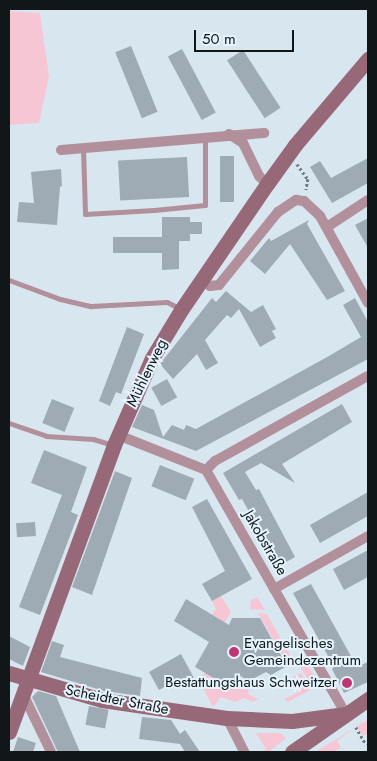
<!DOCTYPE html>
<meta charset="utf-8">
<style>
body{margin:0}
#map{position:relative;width:377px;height:761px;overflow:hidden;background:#d8e6ef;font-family:Jost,sans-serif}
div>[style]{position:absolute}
.green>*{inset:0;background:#f6c6d5}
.building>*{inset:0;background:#9eabb4;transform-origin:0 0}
.path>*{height:2.5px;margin-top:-1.25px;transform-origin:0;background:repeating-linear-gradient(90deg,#707a7f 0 2.5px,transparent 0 5px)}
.lane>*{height:5px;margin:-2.5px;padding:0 2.5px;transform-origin:2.5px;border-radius:2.5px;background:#b2909b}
.street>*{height:10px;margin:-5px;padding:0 5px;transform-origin:5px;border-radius:5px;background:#b2909b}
.secondary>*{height:15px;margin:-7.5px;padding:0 7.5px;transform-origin:7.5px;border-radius:7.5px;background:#976878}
.dots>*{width:14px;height:14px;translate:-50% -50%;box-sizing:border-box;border:2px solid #e5f3fc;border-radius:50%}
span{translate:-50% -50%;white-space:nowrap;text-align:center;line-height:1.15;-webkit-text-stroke:4px #e5f3fc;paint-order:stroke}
.street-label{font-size:15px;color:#111619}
.poi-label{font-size:15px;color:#111619}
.left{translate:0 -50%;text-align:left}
.right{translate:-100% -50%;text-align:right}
.frame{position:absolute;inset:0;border:10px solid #111619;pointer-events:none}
.scale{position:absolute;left:194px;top:30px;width:100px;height:22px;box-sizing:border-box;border:2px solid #111619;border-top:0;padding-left:6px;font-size:15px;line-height:18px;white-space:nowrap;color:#111619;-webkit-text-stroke:4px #e5f3fc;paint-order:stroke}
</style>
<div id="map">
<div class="green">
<i style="clip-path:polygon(9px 11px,40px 13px,49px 76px,39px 123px,9px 125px)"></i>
<i style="clip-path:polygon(221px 596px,231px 612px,221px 629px,218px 627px,221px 620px,212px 615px,216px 609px,212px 601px)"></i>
<i style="clip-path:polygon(257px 597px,265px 610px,250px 609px,251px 600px)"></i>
<i style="clip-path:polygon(258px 613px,267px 614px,290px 655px,284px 658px)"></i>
<i style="clip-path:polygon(303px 657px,319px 684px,312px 688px,297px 660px)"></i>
<i style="clip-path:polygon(206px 673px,229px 687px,234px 678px,249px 686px,248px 694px,258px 699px,253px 702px,244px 698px,235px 702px,221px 697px,213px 707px,198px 678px)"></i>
<i style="clip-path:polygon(301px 673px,310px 690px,288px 702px,284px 699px,300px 691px,293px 677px)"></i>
<i style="clip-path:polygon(368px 720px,368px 733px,362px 736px,357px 726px)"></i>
<i style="clip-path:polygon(355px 728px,337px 741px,341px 748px,333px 752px,315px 752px)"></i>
<i style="clip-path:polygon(256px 733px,281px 733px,286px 738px,269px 752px,262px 752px,266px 749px)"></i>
</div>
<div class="building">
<i style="left:131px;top:46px;width:71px;height:17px;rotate:68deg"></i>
<i style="left:182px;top:49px;width:72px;height:16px;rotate:62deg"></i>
<i style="left:243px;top:50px;width:69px;height:19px;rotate:57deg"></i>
<i style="left:220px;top:156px;width:14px;height:46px"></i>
<i style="left:187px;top:157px;width:40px;height:69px;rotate:87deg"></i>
<i style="clip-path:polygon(368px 158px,368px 183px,332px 203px,310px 167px,320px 161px,331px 178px)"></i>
<i style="clip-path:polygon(61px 169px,62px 186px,60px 187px,57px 225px,17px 222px,19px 202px,34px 203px,31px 172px)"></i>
<i style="clip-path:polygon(162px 217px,190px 217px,190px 222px,202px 222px,202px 234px,190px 234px,190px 241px,179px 241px,179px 269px,162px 270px,162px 253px,113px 253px,113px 237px,162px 237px)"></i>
<i style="clip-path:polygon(368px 218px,368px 248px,355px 225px)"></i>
<i style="clip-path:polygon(309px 220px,307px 224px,345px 291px,327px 300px,290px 244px,265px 274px,250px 261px,269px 238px,271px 241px)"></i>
<i style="clip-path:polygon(226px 291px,251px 312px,263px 305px,276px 329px,272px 331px,276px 338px,260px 347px,239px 309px,231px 318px,227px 315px,205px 340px,218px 363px,206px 370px,197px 354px,173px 379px,160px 364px,212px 298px,216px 302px)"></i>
<i style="clip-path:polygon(355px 298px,368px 322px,368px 359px,196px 451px,132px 427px,142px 405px,154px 410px,163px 437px,172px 425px,184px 430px,186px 425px,196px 429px,329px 356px,361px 337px,343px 305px)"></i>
<i style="clip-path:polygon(127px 327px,144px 334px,121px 394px,116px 392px,110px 406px,99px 401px)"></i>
<i style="left:167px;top:379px;width:21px;height:18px;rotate:61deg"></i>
<i style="left:52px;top:399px;width:24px;height:26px;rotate:22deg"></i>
<i style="clip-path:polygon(342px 404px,352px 422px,282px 464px,295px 483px,261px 463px,245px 472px,256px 490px,259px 489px,295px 557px,279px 566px,254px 528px,257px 526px,242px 499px,239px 500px,223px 473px)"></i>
<i style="clip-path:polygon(44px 450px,87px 467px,71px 512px,78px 515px,40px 615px,19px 607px,62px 495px,31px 483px)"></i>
<i style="left:160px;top:465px;width:37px;height:23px;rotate:22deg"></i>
<i style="clip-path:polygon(115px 471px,132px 478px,92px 595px,72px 587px)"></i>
<i style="clip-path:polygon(368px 492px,368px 516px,320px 543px,310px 525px)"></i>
<i style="clip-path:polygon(207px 499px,252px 579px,212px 601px,202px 584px,225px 571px,192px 507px)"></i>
<i style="left:35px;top:522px;width:14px;height:19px;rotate:86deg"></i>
<i style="clip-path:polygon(368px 550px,368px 577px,344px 590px,333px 569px)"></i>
<i style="clip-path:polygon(311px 584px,357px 667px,368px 662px,368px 682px,344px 693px,332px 669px,334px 667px,293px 593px)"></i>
<i style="clip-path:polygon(186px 599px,229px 625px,232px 618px,260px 618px,287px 666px,271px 675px,266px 672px,249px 681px,237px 674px,229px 687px,195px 667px,209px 642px,174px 621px)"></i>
<i style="clip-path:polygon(9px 636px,30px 647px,23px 666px,9px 659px)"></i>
<i style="clip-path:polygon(52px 641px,64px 645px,60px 657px,142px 678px,140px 696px,104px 691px,41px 672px)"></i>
<i style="clip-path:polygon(181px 654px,194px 678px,178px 687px,175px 681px,159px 690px,149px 672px)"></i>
<i style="clip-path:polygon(38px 691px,56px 696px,80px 752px,58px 752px,32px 697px)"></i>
<i style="left:89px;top:706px;width:20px;height:19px;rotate:11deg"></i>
<i style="clip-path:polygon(142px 717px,171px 720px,180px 734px,185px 730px,200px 752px,185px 752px,180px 744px,139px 739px)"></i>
<i style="clip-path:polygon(18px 737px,36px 743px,33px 752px,13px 752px)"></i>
</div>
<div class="path">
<i style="left:297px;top:164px;width:19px;rotate:54deg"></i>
<i style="left:308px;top:179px;width:11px;rotate:100deg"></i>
<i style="left:356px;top:727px;width:20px;rotate:60deg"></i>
</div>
<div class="lane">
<i style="left:83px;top:149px;width:65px;rotate:88.2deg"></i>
<i style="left:85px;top:214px;width:69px;rotate:-3.3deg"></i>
<i style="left:154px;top:210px;width:51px;rotate:-5.6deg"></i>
<i style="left:205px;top:205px;width:67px;rotate:-90deg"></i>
<i style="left:9px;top:280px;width:54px;rotate:20.4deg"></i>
<i style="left:60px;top:299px;width:32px;rotate:13deg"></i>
<i style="left:91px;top:306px;width:76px;rotate:-3deg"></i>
<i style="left:167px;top:302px;width:16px;rotate:27deg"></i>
<i style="left:9px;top:423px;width:39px;rotate:19deg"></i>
<i style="left:46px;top:436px;width:47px;rotate:3.7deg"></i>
<i style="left:93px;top:439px;width:21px;rotate:17deg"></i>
</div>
<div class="street">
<i style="left:229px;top:134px;width:17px;rotate:33deg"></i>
<i style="left:243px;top:143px;width:37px;rotate:64deg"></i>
<i style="left:259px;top:176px;width:11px;rotate:45deg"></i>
<i style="left:61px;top:150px;width:204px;rotate:-4.8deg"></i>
<i style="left:327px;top:227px;width:49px;rotate:-33.4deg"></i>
<i style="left:202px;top:280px;width:10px;rotate:37deg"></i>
<i style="left:210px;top:286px;width:9px;rotate:-6deg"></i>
<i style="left:219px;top:285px;width:94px;rotate:-51.1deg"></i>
<i style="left:278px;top:212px;width:22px;rotate:-34deg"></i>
<i style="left:296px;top:200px;width:8px;rotate:7deg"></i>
<i style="left:304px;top:201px;width:22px;rotate:43deg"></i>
<i style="left:320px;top:216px;width:99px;rotate:61.1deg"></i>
<i style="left:118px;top:435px;width:95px;rotate:21.7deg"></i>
<i style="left:206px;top:470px;width:281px;rotate:60.2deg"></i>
<i style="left:206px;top:470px;width:13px;rotate:-45deg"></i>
<i style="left:215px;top:461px;width:175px;rotate:-29.1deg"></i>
<i style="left:274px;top:589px;width:108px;rotate:-29.4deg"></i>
<i style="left:23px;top:694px;width:64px;rotate:64.2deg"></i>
<i style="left:227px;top:718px;width:38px;rotate:63deg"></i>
</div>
<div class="secondary">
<i style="left:9px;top:673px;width:97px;rotate:16.2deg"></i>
<i style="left:102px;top:700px;width:126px;rotate:8.2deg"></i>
<i style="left:227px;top:718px;width:65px;rotate:2.6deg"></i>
<i style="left:292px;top:721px;width:54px;rotate:-7.4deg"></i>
<i style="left:9px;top:732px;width:306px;rotate:-69.9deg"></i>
<i style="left:114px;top:445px;width:95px;rotate:-66.4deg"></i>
<i style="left:152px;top:358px;width:56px;rotate:-58.9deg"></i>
<i style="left:181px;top:310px;width:153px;rotate:-55.7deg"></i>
<i style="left:267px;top:184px;width:48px;rotate:-54.3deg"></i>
<i style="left:295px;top:145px;width:113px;rotate:-49.7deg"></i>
<i style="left:292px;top:752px;width:93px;rotate:-34.9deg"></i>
</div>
<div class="dots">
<i style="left:234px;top:652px;background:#be3674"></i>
<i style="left:347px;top:683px;background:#be3674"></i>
</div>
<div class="street-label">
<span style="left:147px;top:373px;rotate:-64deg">Mühlenweg</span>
<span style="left:265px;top:543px;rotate:60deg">Jakobstraße</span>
<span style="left:117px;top:700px;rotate:11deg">Scheidter Straße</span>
</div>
<div class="poi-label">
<span class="left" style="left:244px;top:652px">Evangelisches<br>Gemeindezentrum</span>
<span class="right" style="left:337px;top:683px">Bestattungshaus Schweitzer</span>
</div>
<div class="frame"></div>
<div class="scale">50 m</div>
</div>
